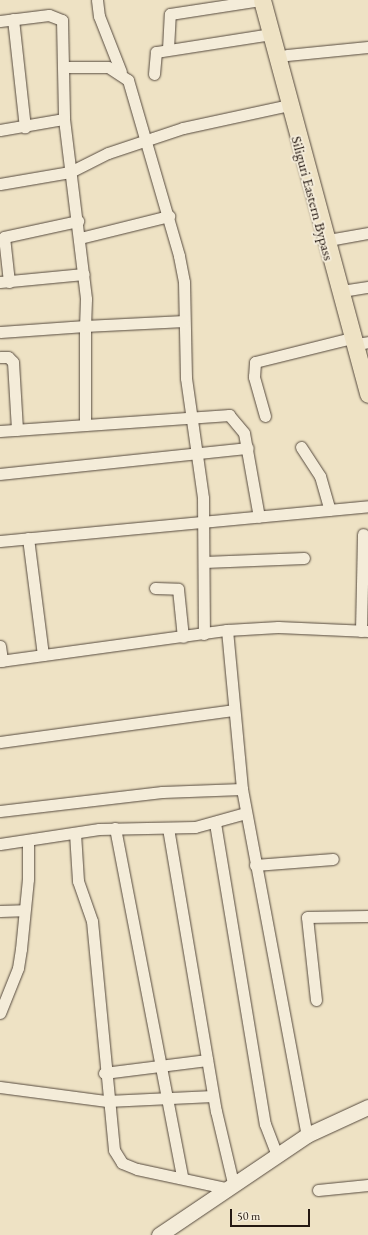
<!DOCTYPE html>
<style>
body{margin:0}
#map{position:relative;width:368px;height:1235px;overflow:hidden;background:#eee2c4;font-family:"EB Garamond",serif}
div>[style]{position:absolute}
.roads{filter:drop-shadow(0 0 1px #564a3e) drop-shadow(0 0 1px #564a3e)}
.street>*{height:11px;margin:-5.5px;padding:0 5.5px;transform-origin:5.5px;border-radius:5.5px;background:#f4ecd9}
.secondary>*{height:15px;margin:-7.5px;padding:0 7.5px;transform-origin:7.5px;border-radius:7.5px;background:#f4ecd9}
.primary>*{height:17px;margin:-8.5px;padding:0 8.5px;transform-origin:8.5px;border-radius:8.5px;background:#eee2c4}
span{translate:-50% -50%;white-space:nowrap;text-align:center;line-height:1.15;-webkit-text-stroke:4px #f4ecd9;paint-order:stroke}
.street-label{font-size:15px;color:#241812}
.scale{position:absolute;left:230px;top:1209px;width:80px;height:18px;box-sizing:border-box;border:2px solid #241812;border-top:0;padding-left:5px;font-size:12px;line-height:14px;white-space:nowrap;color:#241812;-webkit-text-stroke:3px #f4ecd9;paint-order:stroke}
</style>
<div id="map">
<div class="roads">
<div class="street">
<i style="left:97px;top:0;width:16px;rotate:83deg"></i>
<i style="left:99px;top:16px;width:60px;rotate:68.6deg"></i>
<i style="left:13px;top:19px;width:109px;rotate:83.7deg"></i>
<i style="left:0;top:21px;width:49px;rotate:-7deg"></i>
<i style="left:49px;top:15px;width:14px;rotate:21deg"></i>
<i style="left:62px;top:20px;width:99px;rotate:88.8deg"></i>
<i style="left:64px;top:119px;width:181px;rotate:83deg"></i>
<i style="left:86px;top:299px;width:27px;rotate:92deg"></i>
<i style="left:85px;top:326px;width:85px;rotate:176deg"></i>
<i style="left:168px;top:49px;width:35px;rotate:-87deg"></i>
<i style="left:170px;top:14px;width:93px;rotate:-8.7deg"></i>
<i style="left:287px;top:55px;width:81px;rotate:-5.6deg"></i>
<i style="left:63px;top:67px;width:45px"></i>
<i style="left:108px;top:67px;width:24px;rotate:33deg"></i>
<i style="left:128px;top:80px;width:183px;rotate:73.8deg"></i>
<i style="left:179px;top:256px;width:26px;rotate:79deg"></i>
<i style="left:184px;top:282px;width:96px;rotate:88.8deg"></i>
<i style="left:186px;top:378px;width:121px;rotate:81.9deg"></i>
<i style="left:203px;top:498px;width:136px;rotate:89.6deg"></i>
<i style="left:154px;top:74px;width:22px;rotate:-85deg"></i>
<i style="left:156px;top:52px;width:116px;rotate:-8.9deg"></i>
<i style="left:0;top:130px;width:65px;rotate:-9.8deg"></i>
<i style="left:0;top:184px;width:71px;rotate:-9.7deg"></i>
<i style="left:70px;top:172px;width:42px;rotate:-26.6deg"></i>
<i style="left:108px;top:153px;width:79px;rotate:-18.4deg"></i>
<i style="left:183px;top:128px;width:108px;rotate:-12.2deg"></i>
<i style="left:80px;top:238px;width:92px;rotate:-13.9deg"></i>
<i style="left:334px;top:239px;width:35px;rotate:-10deg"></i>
<i style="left:0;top:282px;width:84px;rotate:-5.4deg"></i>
<i style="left:9px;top:282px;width:45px;rotate:-96.3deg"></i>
<i style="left:4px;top:237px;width:76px;rotate:-12.2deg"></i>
<i style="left:348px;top:290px;width:20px;rotate:-9deg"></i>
<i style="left:363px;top:343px;width:5px;rotate:-11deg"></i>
<i style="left:0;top:357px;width:8px"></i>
<i style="left:8px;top:357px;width:7px;rotate:45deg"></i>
<i style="left:13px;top:362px;width:68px;rotate:86.6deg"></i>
<i style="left:265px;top:416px;width:41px;rotate:-105.8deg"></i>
<i style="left:254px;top:377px;width:15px;rotate:-86deg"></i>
<i style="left:255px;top:362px;width:99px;rotate:-14deg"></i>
<i style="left:85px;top:425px;width:99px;rotate:-90deg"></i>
<i style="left:85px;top:326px;width:99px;rotate:-2.9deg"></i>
<i style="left:0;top:431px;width:230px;rotate:-4deg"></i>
<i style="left:229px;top:415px;width:23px;rotate:50deg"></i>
<i style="left:244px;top:433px;width:85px;rotate:79.9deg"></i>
<i style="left:301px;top:447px;width:35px;rotate:57deg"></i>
<i style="left:320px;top:476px;width:35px;rotate:74deg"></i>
<i style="left:0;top:474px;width:249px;rotate:-6deg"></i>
<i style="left:28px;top:538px;width:118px;rotate:82.7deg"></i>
<i style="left:0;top:541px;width:370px;rotate:-5.4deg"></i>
<i style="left:204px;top:562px;width:100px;rotate:-2.3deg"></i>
<i style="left:155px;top:588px;width:23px;rotate:2deg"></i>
<i style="left:178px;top:589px;width:48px;rotate:84.1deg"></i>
<i style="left:227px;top:630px;width:160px;rotate:84.6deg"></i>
<i style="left:242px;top:789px;width:352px;rotate:79.4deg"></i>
<i style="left:361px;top:631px;width:97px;rotate:-88.8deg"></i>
<i style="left:0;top:646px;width:15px;rotate:82deg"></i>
<i style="left:0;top:661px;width:229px;rotate:-7.8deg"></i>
<i style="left:227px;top:630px;width:51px;rotate:-3.4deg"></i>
<i style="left:278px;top:627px;width:90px;rotate:2.5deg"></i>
<i style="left:0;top:742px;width:235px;rotate:-7.8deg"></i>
<i style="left:0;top:811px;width:163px;rotate:-6.7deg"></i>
<i style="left:162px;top:792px;width:80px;rotate:-2.1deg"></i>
<i style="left:215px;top:823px;width:305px;rotate:80.6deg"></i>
<i style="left:265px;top:1124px;width:33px;rotate:69deg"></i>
<i style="left:115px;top:828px;width:355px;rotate:79.1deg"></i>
<i style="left:168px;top:828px;width:287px;rotate:80.4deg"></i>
<i style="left:216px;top:1111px;width:74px;rotate:76.7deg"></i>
<i style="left:75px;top:833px;width:48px;rotate:86.4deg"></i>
<i style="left:78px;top:881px;width:42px;rotate:70.7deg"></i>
<i style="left:92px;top:921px;width:230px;rotate:84.5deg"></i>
<i style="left:114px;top:1150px;width:15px;rotate:58deg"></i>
<i style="left:122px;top:1163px;width:16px;rotate:22deg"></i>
<i style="left:137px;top:1169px;width:91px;rotate:12.1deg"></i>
<i style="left:0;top:844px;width:100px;rotate:-8.6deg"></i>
<i style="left:99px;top:829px;width:96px;rotate:-1.2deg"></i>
<i style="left:195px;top:827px;width:53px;rotate:-15.4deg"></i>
<i style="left:255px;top:865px;width:78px;rotate:-4.4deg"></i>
<i style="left:0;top:911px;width:23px;rotate:-2deg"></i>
<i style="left:316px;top:1000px;width:83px;rotate:-96.2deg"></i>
<i style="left:307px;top:917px;width:61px;rotate:-0.9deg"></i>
<i style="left:0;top:1013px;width:48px;rotate:-68.2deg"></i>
<i style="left:18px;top:968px;width:19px;rotate:-81deg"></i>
<i style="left:21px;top:949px;width:70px;rotate:-84.3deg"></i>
<i style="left:28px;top:879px;width:39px;rotate:-90deg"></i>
<i style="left:104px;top:1073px;width:104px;rotate:-7.2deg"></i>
<i style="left:0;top:1087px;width:108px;rotate:7.5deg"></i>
<i style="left:107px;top:1101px;width:106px;rotate:-2.7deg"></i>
<i style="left:318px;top:1190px;width:50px;rotate:-5.7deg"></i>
</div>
<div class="secondary">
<i style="left:159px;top:1235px;width:179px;rotate:-34deg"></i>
<i style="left:307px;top:1135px;width:67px;rotate:-24.7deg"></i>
</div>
<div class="primary">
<i style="left:262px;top:0;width:408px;rotate:74.9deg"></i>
</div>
</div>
<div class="street-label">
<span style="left:313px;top:198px;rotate:75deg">Siliguri Eastern Bypass</span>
</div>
<div class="scale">50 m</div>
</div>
